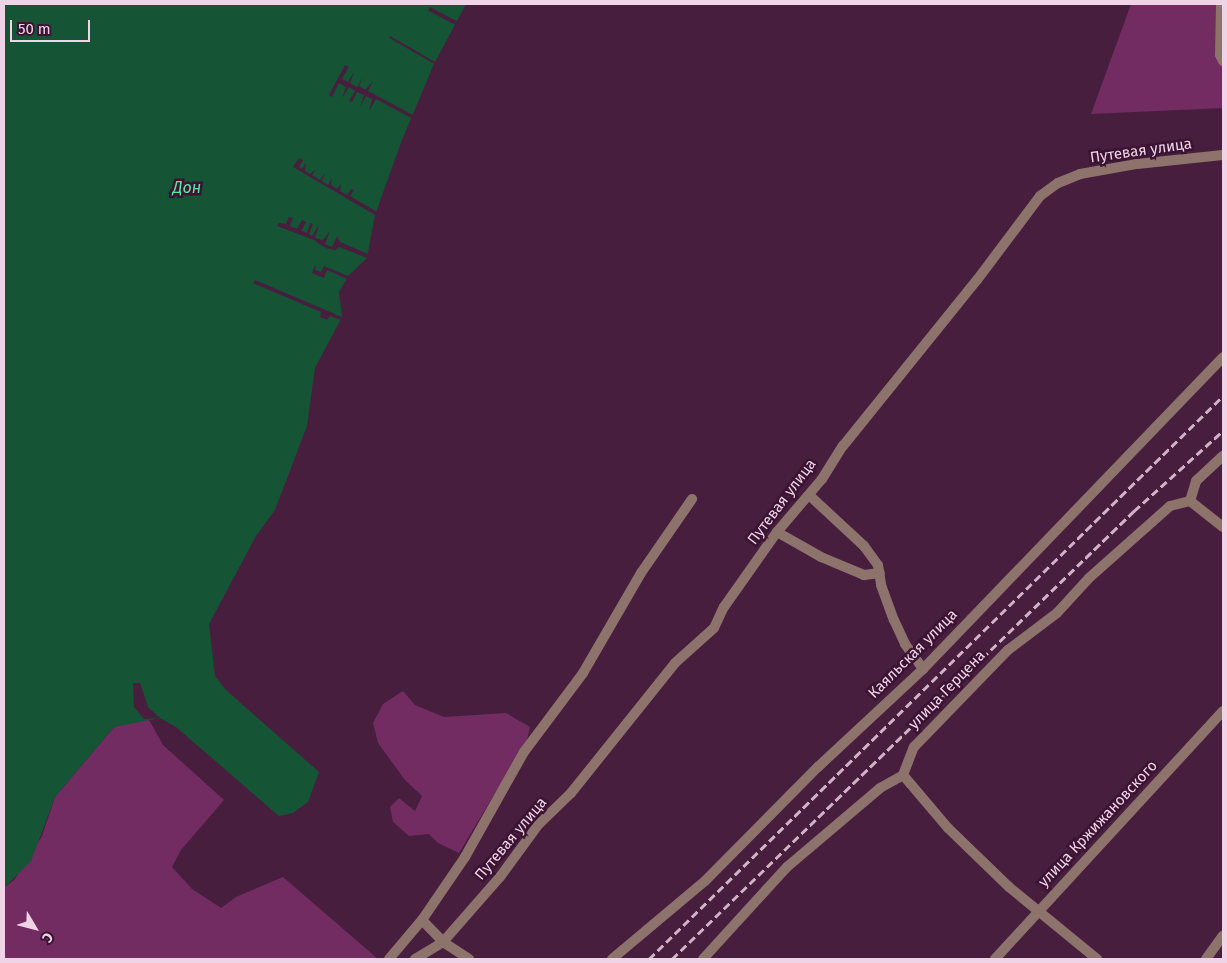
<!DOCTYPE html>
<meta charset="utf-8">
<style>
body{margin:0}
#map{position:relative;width:1227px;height:963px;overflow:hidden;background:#471e3e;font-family:"Fira Sans",sans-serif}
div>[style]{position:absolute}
.green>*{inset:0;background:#722c62}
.water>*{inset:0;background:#155435}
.pier>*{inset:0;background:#471e3e;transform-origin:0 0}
.minor>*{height:10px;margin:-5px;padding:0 5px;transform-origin:5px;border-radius:5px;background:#8d736b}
.rail>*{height:3px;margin-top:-1.5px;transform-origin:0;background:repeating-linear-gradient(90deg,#d1b3c8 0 8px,transparent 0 12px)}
span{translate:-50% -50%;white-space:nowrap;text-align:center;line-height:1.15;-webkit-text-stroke:5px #3c1433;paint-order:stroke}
.street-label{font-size:15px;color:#efd4e7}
.water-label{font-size:16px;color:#56ec9f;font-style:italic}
.frame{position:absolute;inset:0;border:5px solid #efd4e7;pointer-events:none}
.north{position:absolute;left:10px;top:903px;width:50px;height:50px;-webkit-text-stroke:4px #3c1433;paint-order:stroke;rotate:127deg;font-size:14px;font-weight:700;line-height:20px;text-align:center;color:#efd4e7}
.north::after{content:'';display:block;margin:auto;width:18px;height:22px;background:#efd4e7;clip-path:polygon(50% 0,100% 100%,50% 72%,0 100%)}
.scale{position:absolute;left:10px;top:20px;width:80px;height:22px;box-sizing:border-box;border:2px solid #efd4e7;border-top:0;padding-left:6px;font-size:15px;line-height:18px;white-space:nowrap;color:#efd4e7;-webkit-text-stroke:4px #3c1433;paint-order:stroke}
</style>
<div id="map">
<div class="green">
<i style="clip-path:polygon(1131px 4px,1223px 4px,1223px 108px,1091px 114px)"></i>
<i style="clip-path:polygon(403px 691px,415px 705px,444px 717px,506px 713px,530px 727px,527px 740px,459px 853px,438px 843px,429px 834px,409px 836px,393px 822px,390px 807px,399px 798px,415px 811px,422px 796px,405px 780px,378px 743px,373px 723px,383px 704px)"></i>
<i style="clip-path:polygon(148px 718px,163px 745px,224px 800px,181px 850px,172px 867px,192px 889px,221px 908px,236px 897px,283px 877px,378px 959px,4px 959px,4px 888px,15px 879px,42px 836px,55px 797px,114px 727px)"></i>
</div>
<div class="water">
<i style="clip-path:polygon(4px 4px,466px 4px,434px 64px,402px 140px,375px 215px,367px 258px,348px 276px,339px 292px,342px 317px,315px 368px,307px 426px,275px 510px,256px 536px,209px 624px,215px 676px,226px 690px,319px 772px,308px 802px,293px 813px,279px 816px,176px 727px,160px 718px,114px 727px,55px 797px,31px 861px,4px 888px)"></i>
</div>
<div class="pier">
<i style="left:430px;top:7px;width:32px;height:4px;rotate:28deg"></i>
<i style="left:390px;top:36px;width:52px;height:2px;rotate:30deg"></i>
<i style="clip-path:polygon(345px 65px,349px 67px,342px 79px,348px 82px,354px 72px,350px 83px,357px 87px,363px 77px,359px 86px,365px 90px,373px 81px,368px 91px,413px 115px,411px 118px,376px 99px,369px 111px,372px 99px,366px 96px,360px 107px,364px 95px,357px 92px,352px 102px,349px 101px,355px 91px,349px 87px,342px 98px,346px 87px,339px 83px,332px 97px,329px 95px)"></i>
<i style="clip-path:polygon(299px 158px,303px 160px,299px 167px,302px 169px,306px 163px,305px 171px,310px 174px,316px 169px,312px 175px,320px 180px,325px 173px,322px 181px,328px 185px,332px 178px,331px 185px,337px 189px,341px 184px,340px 191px,347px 195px,351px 189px,354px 190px,350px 196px,377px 212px,375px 215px,293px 167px)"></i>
<i style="clip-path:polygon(289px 217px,293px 218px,290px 226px,297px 229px,302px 220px,306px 222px,301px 231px,307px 233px,310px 223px,313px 224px,309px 234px,312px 236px,319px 225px,315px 238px,323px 240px,330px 231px,325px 244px,332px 247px,337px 236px,340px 242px,368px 254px,367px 258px,339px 247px,335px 250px,325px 248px,314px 240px,277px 226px,279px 223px,286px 224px)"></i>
<i style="clip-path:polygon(316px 263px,315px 270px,321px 272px,324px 266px,348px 276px,347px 279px,327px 270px,324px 278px,312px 273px)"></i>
<i style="clip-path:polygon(255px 280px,342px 317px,341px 320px,330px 316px,327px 320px,320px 317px,321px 312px,253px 283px)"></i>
<i style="clip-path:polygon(133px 683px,140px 683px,148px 707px,160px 718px,144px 719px,134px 707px)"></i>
</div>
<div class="minor">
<i style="left:1221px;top:4px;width:51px;rotate:91.1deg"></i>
<i style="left:1220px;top:55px;width:7px;rotate:63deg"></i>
<i style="left:809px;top:495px;width:75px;rotate:42.8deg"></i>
<i style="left:864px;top:546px;width:24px;rotate:54deg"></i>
<i style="left:878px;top:565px;width:20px;rotate:81deg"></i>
<i style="left:881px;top:585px;width:37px;rotate:70deg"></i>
<i style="left:894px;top:620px;width:26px;rotate:65deg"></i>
<i style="left:905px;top:644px;width:31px;rotate:54deg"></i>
<i style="left:1190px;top:501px;width:42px;rotate:38.2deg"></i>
<i style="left:777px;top:532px;width:51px;rotate:29.6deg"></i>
<i style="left:821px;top:557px;width:47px;rotate:22.7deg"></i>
<i style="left:864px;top:575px;width:16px;rotate:-7deg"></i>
<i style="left:903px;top:775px;width:70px;rotate:49.7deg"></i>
<i style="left:948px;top:828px;width:85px;rotate:44deg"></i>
<i style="left:1009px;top:887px;width:114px;rotate:39.3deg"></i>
<i style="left:422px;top:920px;width:30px;rotate:46deg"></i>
<i style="left:443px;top:942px;width:31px;rotate:33deg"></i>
<i style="left:389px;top:959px;width:51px;rotate:-49.8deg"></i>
<i style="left:422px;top:920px;width:76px;rotate:-55.7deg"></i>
<i style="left:465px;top:857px;width:120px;rotate:-60.7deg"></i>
<i style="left:524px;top:752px;width:99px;rotate:-53.2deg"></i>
<i style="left:583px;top:673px;width:116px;rotate:-59.9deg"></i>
<i style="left:641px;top:573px;width:90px;rotate:-55.4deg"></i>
<i style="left:415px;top:959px;width:33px;rotate:-31deg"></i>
<i style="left:443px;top:942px;width:86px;rotate:-48.8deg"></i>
<i style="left:500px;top:877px;width:64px;rotate:-53.8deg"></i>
<i style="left:538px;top:825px;width:46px;rotate:-44.1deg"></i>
<i style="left:571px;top:793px;width:166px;rotate:-51.3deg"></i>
<i style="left:675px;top:663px;width:52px;rotate:-41.9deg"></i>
<i style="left:714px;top:628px;width:23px;rotate:-65deg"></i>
<i style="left:724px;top:607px;width:92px;rotate:-54.8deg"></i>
<i style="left:777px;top:532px;width:70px;rotate:-49.7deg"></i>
<i style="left:822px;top:479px;width:39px;rotate:-58deg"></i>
<i style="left:843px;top:446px;width:213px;rotate:-51.1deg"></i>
<i style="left:977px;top:280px;width:105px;rotate:-53.1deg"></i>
<i style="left:1040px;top:196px;width:22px;rotate:-36deg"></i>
<i style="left:1058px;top:183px;width:24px;rotate:-22deg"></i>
<i style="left:1080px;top:174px;width:58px;rotate:-10deg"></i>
<i style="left:1137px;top:164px;width:86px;rotate:-6deg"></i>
<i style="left:612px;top:959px;width:121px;rotate:-40deg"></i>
<i style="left:705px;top:881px;width:161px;rotate:-45.3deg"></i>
<i style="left:818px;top:767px;width:144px;rotate:-43deg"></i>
<i style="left:923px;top:669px;width:433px;rotate:-46.1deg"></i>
<i style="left:703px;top:959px;width:125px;rotate:-47.6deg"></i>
<i style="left:787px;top:867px;width:122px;rotate:-40.3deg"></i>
<i style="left:880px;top:788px;width:26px;rotate:-29deg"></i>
<i style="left:903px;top:775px;width:30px;rotate:-69deg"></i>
<i style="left:914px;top:747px;width:135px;rotate:-45.9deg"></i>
<i style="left:1008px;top:650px;width:61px;rotate:-37.1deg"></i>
<i style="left:1057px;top:613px;width:47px;rotate:-47.6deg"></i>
<i style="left:1089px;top:578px;width:108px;rotate:-41.6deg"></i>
<i style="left:1170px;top:506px;width:21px;rotate:-14deg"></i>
<i style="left:1190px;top:501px;width:21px;rotate:-73deg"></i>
<i style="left:1196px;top:481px;width:37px;rotate:-43deg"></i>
<i style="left:995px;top:959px;width:337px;rotate:-47.4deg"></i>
<i style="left:1206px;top:959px;width:29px;rotate:-54deg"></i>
</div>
<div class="rail">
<i style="left:649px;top:959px;width:804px;rotate:-44.45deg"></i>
<i style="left:672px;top:959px;width:644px;rotate:-44.12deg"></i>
<i style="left:1134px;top:511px;width:120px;rotate:-42deg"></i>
</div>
<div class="street-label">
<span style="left:1141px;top:151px;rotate:-8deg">Путевая улица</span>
<span style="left:782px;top:502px;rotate:-53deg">Путевая улица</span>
<span style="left:913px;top:654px;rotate:-45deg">Каяльская улица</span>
<span style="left:947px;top:690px;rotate:-46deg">улица Герцена</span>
<span style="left:1098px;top:824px;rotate:-47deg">улица Кржижановского</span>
<span style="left:511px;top:839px;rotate:-50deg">Путевая улица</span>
</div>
<div class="water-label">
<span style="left:187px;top:188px">Дон</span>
</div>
<div class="frame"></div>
<div class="north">С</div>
<div class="scale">50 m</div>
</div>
